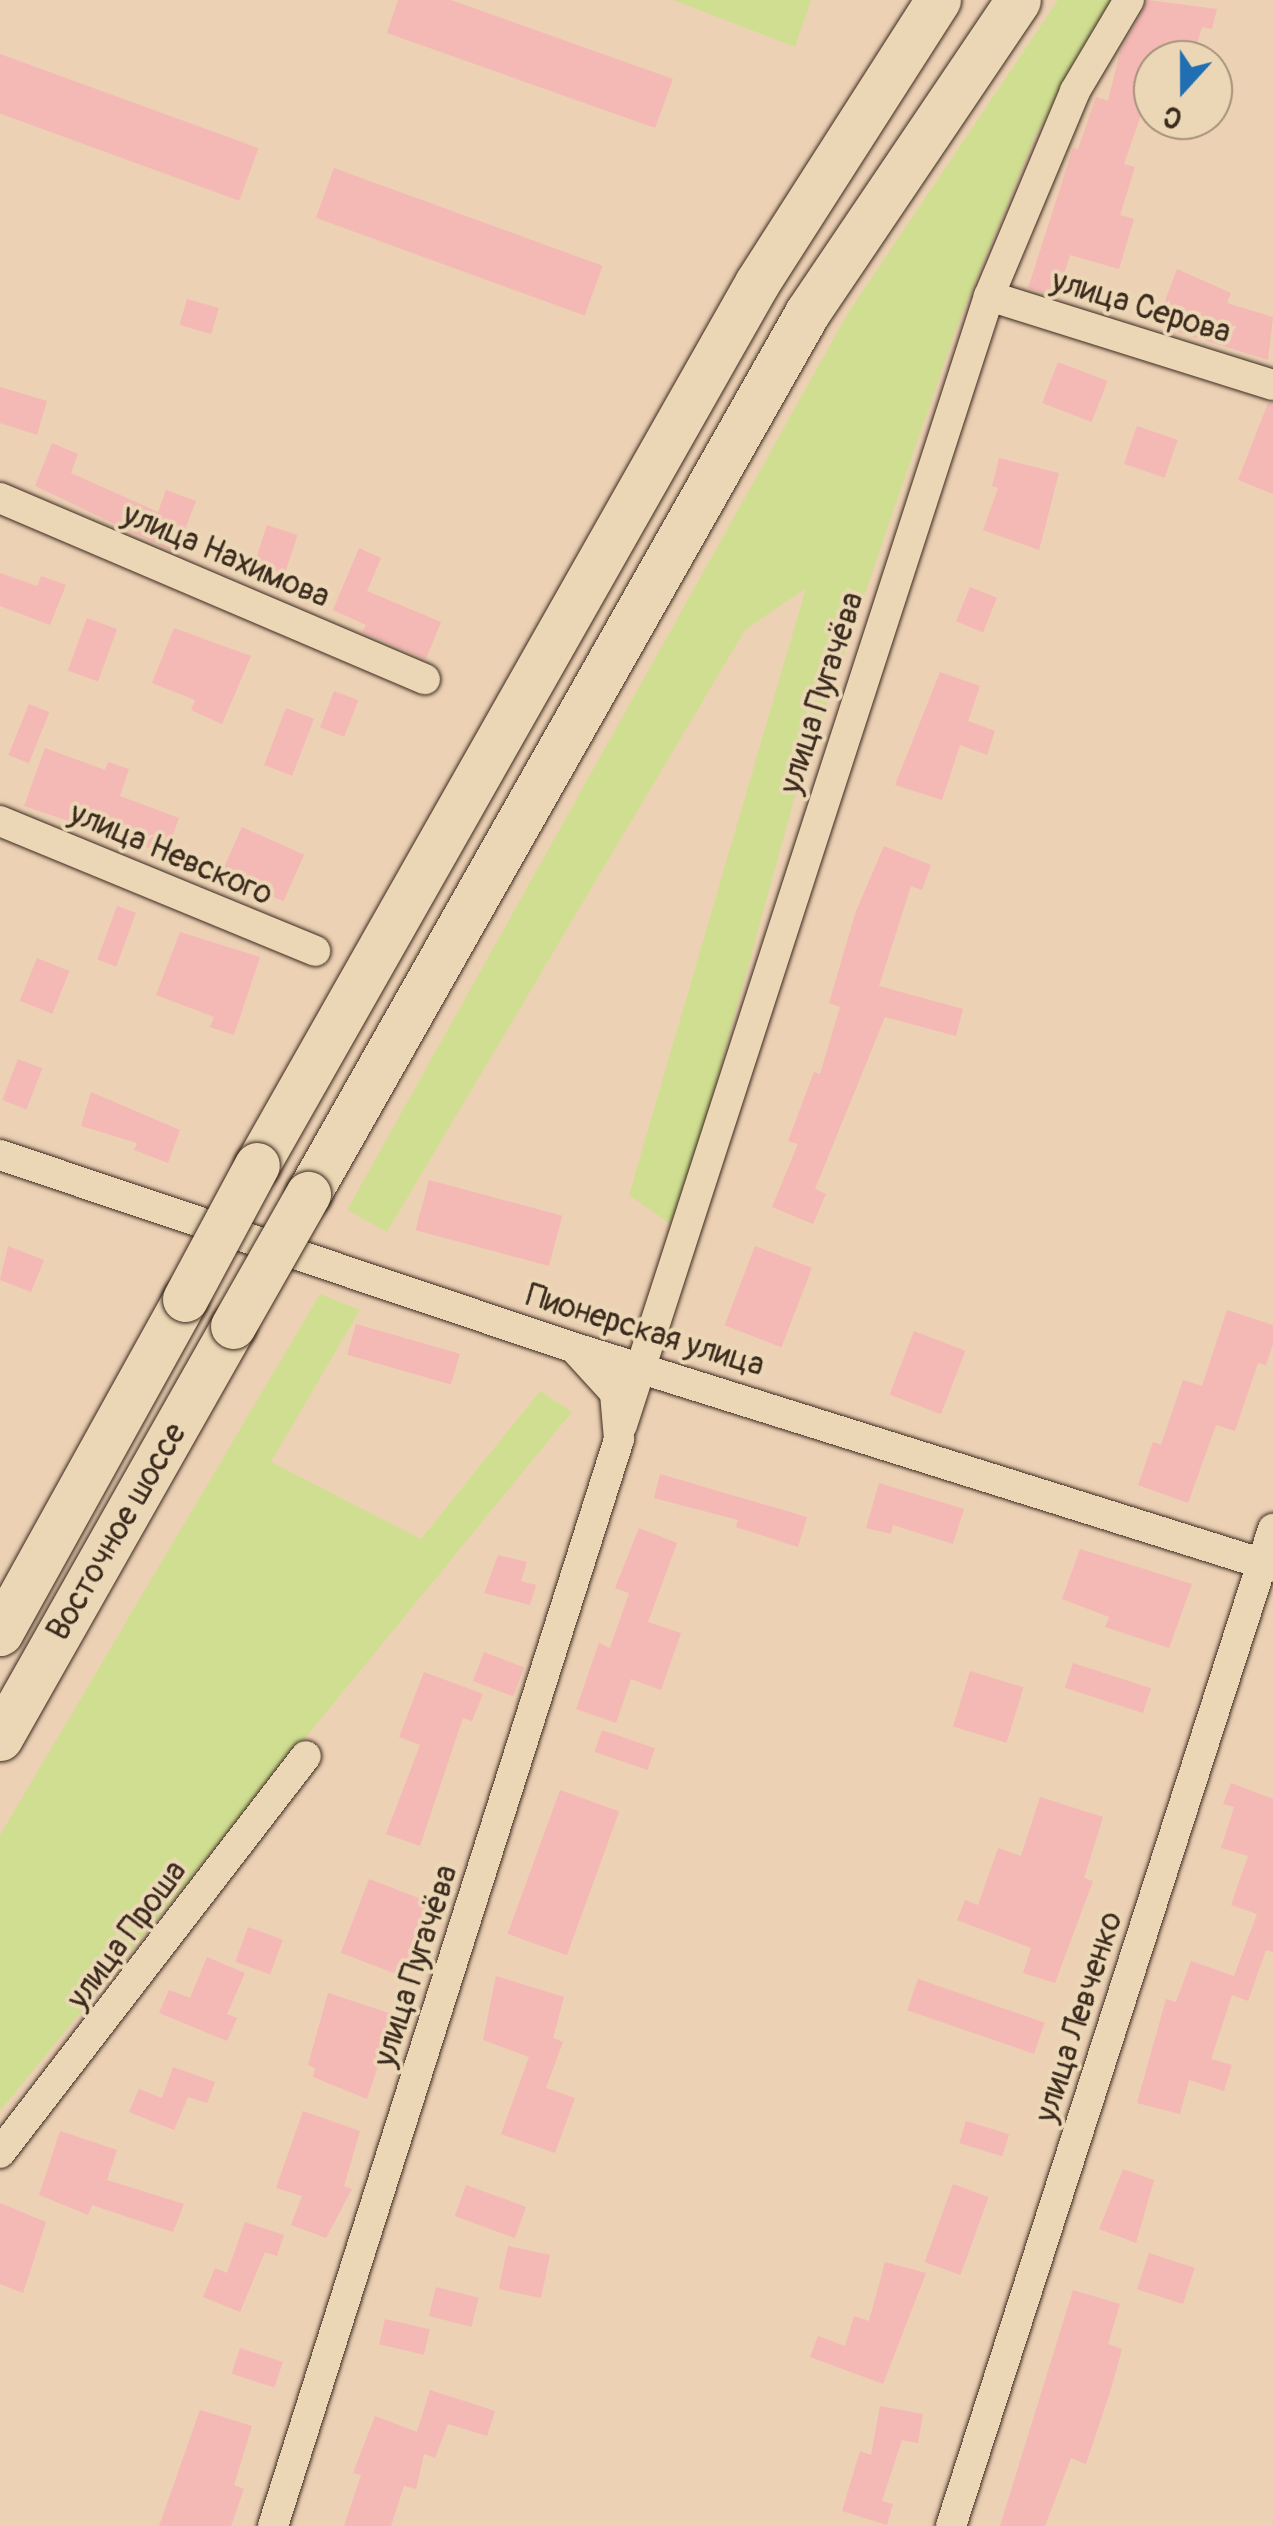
<!DOCTYPE html>
<meta charset="utf-8">
<style>
body{margin:0}
#map{position:relative;width:1273px;height:2526px;overflow:hidden;background:#edd1b5;font-family:Pangolin,sans-serif}
div>[style]{position:absolute}
.green>*{inset:0;background:#d0de91}
.building>*{inset:0;background:#f4b8b5;transform-origin:0 0}
.roads{filter:drop-shadow(0 0 2px #3b2a1e) drop-shadow(0 0 2px #3b2a1e)}
.minor>*{height:30px;margin:-15px;padding:0 15px;transform-origin:15px;border-radius:15px;background:#ebd7b5}
.highway>*{height:45px;margin:-22.5px;padding:0 22.5px;transform-origin:22.5px;border-radius:22.5px;background:#ebd7b5}
.bridges{filter:drop-shadow(0 0 2px #3b2a1e) drop-shadow(0 0 2px #3b2a1e)}
.highway-bridge>*{height:45px;margin:-22.5px;padding:0 22.5px;transform-origin:22.5px;border-radius:22.5px;background:#ebd7b5}
span{translate:-50% -50%;white-space:nowrap;text-align:center;line-height:1.15;-webkit-text-stroke:8px #ebd7b5;paint-order:stroke}
.street-label{font-size:32px;color:#3b2a1e}
.north{position:absolute;left:1133px;top:40px;width:100px;height:100px;box-sizing:border-box;background:#ebd7b5;border:2px solid #a59279;border-radius:50%;rotate:201deg;font-size:28px;font-weight:700;line-height:40px;text-align:center;color:#3b2a1e}
.north::after{content:'';display:block;margin:auto;width:35px;height:45px;background:#1f6fb2;clip-path:polygon(50% 0,100% 100%,50% 72%,0 100%)}
</style>
<div id="map">
<div class="green">
<i style="clip-path:polygon(673px 0,811px 0,795px 47px)"></i>
<i style="clip-path:polygon(1058px 0,1114px 0,1036px 134px,956px 329px,794px 800px,676px 1228px,629px 1195px,806px 588px,745px 630px,387px 1232px,347px 1210px,848px 313px)"></i>
<i style="clip-path:polygon(320px 1294px,360px 1310px,271px 1462px,421px 1539px,540px 1391px,572px 1412px,0 2111px,0 1835px)"></i>
</div>
<div class="building">
<i style="clip-path:polygon(398px 0,451px 0,673px 79px,655px 128px,387px 33px)"></i>
<i style="clip-path:polygon(1148px 0,1217px 9px,1212px 29px,1202px 27px,1192px 60px,1153px 60px,1153px 96px,1148px 95px,1124px 164px,1135px 167px,1120px 215px,1134px 219px,1119px 269px,1070px 255px,1057px 297px,1028px 288px,1073px 148px,1078px 149px,1096px 97px,1108px 101px,1120px 52px)"></i>
<i style="left:0;top:54px;width:275px;height:56px;rotate:20deg"></i>
<i style="left:334px;top:168px;width:286px;height:53px;rotate:20deg"></i>
<i style="clip-path:polygon(1177px 269px,1231px 293px,1227px 303px,1273px 317px,1268px 360px,1156px 325px)"></i>
<i style="left:187px;top:299px;width:33px;height:27px;rotate:16deg"></i>
<i style="left:1058px;top:362px;width:53px;height:44px;rotate:21deg"></i>
<i style="clip-path:polygon(0 387px,47px 401px,37px 435px,0 423px)"></i>
<i style="clip-path:polygon(1268px 403px,1273px 403px,1273px 494px,1238px 480px)"></i>
<i style="left:1137px;top:426px;width:43px;height:40px;rotate:19deg"></i>
<i style="clip-path:polygon(52px 443px,78px 454px,71px 473px,158px 512px,166px 490px,196px 501px,176px 553px,35px 486px)"></i>
<i style="clip-path:polygon(999px 458px,1059px 473px,1039px 550px,983px 530px,998px 488px,992px 486px)"></i>
<i style="left:267px;top:525px;width:32px;height:56px;rotate:18deg"></i>
<i style="clip-path:polygon(359px 548px,381px 558px,367px 591px,441px 622px,426px 659px,362px 632px,366px 625px,333px 610px)"></i>
<i style="clip-path:polygon(0 573px,37px 586px,41px 576px,66px 585px,50px 625px,0 606px)"></i>
<i style="left:970px;top:587px;width:29px;height:37px;rotate:22deg"></i>
<i style="left:87px;top:618px;width:32px;height:56px;rotate:20deg"></i>
<i style="clip-path:polygon(174px 628px,251px 656px,222px 724px,191px 710px,195px 700px,152px 683px)"></i>
<i style="clip-path:polygon(940px 672px,980px 686px,968px 721px,995px 731px,987px 755px,960px 745px,942px 800px,895px 785px)"></i>
<i style="left:334px;top:691px;width:26px;height:39px;rotate:21deg"></i>
<i style="left:29px;top:704px;width:22px;height:55px;rotate:22deg"></i>
<i style="left:286px;top:708px;width:30px;height:61px;rotate:21deg"></i>
<i style="clip-path:polygon(45px 748px,105px 770px,108px 762px,129px 769px,120px 796px,179px 818px,166px 854px,24px 806px)"></i>
<i style="left:242px;top:827px;width:68px;height:51px;rotate:24deg"></i>
<i style="clip-path:polygon(884px 846px,931px 865px,922px 890px,911px 886px,879px 986px,963px 1009px,956px 1036px,885px 1017px,815px 1189px,826px 1194px,813px 1224px,772px 1207px,798px 1144px,788px 1141px,814px 1072px,820px 1074px,840px 1007px,829px 1003px,856px 911px)"></i>
<i style="left:117px;top:906px;width:20px;height:57px;rotate:20deg"></i>
<i style="clip-path:polygon(180px 932px,260px 957px,234px 1035px,210px 1027px,214px 1017px,156px 995px)"></i>
<i style="left:37px;top:958px;width:35px;height:46px;rotate:22deg"></i>
<i style="left:18px;top:1059px;width:26px;height:44px;rotate:21deg"></i>
<i style="clip-path:polygon(91px 1092px,180px 1130px,168px 1163px,134px 1150px,137px 1143px,81px 1126px)"></i>
<i style="left:429px;top:1180px;width:138px;height:52px;rotate:15deg"></i>
<i style="clip-path:polygon(8px 1246px,44px 1260px,31px 1292px,0 1280px)"></i>
<i style="left:755px;top:1246px;width:61px;height:85px;rotate:21deg"></i>
<i style="clip-path:polygon(1227px 1310px,1273px 1325px,1273px 1344px,1266px 1365px,1258px 1363px,1235px 1431px,1216px 1425px,1188px 1503px,1138px 1485px,1153px 1442px,1161px 1445px,1183px 1380px,1202px 1386px)"></i>
<i style="left:356px;top:1324px;width:108px;height:32px;rotate:16deg"></i>
<i style="left:914px;top:1331px;width:55px;height:68px;rotate:21deg"></i>
<i style="clip-path:polygon(660px 1474px,807px 1517px,798px 1547px,736px 1527px,738px 1520px,654px 1498px)"></i>
<i style="clip-path:polygon(879px 1483px,964px 1509px,953px 1544px,893px 1525px,891px 1534px,866px 1528px)"></i>
<i style="clip-path:polygon(639px 1528px,677px 1543px,648px 1622px,681px 1633px,661px 1690px,631px 1679px,616px 1723px,576px 1709px,599px 1643px,610px 1648px,629px 1593px,615px 1588px)"></i>
<i style="clip-path:polygon(1080px 1549px,1192px 1584px,1169px 1648px,1105px 1627px,1109px 1617px,1062px 1599px)"></i>
<i style="clip-path:polygon(498px 1555px,527px 1562px,521px 1581px,536px 1585px,530px 1605px,484px 1593px)"></i>
<i style="left:484px;top:1652px;width:43px;height:31px;rotate:21deg"></i>
<i style="left:1073px;top:1663px;width:82px;height:26px;rotate:18deg"></i>
<i style="left:970px;top:1671px;width:56px;height:58px;rotate:17deg"></i>
<i style="clip-path:polygon(424px 1672px,483px 1694px,472px 1721px,463px 1718px,420px 1846px,386px 1834px,420px 1745px,399px 1737px)"></i>
<i style="left:602px;top:1730px;width:56px;height:23px;rotate:19deg"></i>
<i style="clip-path:polygon(1231px 1783px,1273px 1799px,1273px 1952px,1266px 1950px,1248px 2001px,1232px 1995px,1211px 2059px,1232px 2065px,1224px 2091px,1189px 2080px,1180px 2114px,1137px 2103px,1166px 1999px,1176px 2002px,1191px 1961px,1234px 1976px,1257px 1914px,1231px 1905px,1248px 1856px,1221px 1848px,1234px 1807px,1223px 1804px)"></i>
<i style="left:560px;top:1790px;width:63px;height:153px;rotate:20deg"></i>
<i style="clip-path:polygon(1040px 1797px,1103px 1817px,1084px 1878px,1093px 1881px,1055px 1983px,1023px 1973px,1031px 1948px,957px 1920px,965px 1900px,978px 1905px,998px 1848px,1021px 1856px)"></i>
<i style="left:369px;top:1879px;width:72px;height:79px;rotate:21deg"></i>
<i style="left:248px;top:1927px;width:37px;height:37px;rotate:20deg"></i>
<i style="clip-path:polygon(207px 1957px,245px 1973px,227px 2014px,237px 2018px,227px 2041px,159px 2013px,169px 1990px,190px 1998px)"></i>
<i style="clip-path:polygon(496px 1976px,564px 1997px,553px 2038px,563px 2042px,546px 2088px,575px 2098px,555px 2153px,501px 2134px,529px 2057px,483px 2040px)"></i>
<i style="left:918px;top:1979px;width:134px;height:33px;rotate:19deg"></i>
<i style="clip-path:polygon(328px 1993px,395px 2015px,367px 2099px,313px 2077px,315px 2068px,308px 2065px)"></i>
<i style="clip-path:polygon(173px 2067px,215px 2082px,207px 2103px,188px 2097px,174px 2130px,129px 2112px,139px 2089px,162px 2098px)"></i>
<i style="clip-path:polygon(303px 2111px,360px 2131px,344px 2186px,352px 2189px,326px 2238px,291px 2225px,302px 2196px,276px 2188px)"></i>
<i style="left:966px;top:2121px;width:45px;height:23px;rotate:17deg"></i>
<i style="clip-path:polygon(60px 2131px,117px 2150px,107px 2180px,184px 2204px,173px 2232px,92px 2205px,88px 2215px,39px 2195px)"></i>
<i style="clip-path:polygon(1123px 2169px,1154px 2180px,1136px 2243px,1099px 2229px)"></i>
<i style="left:953px;top:2184px;width:38px;height:83px;rotate:20deg"></i>
<i style="left:466px;top:2185px;width:64px;height:33px;rotate:20deg"></i>
<i style="clip-path:polygon(0 2203px,46px 2222px,23px 2293px,0 2284px)"></i>
<i style="clip-path:polygon(245px 2222px,284px 2235px,277px 2256px,265px 2252px,240px 2312px,203px 2297px,215px 2268px,227px 2273px)"></i>
<i style="left:508px;top:2246px;width:43px;height:44px;rotate:12deg"></i>
<i style="left:1149px;top:2253px;width:48px;height:38px;rotate:18deg"></i>
<i style="clip-path:polygon(885px 2262px,926px 2273px,883px 2384px,810px 2357px,818px 2336px,845px 2346px,854px 2316px,869px 2321px)"></i>
<i style="left:436px;top:2287px;width:44px;height:30px;rotate:14deg"></i>
<i style="clip-path:polygon(1073px 2290px,1120px 2304px,1108px 2344px,1122px 2349px,1111px 2389px,1086px 2464px,1071px 2458px,1045px 2526px,1000px 2526px)"></i>
<i style="left:385px;top:2319px;width:46px;height:26px;rotate:13deg"></i>
<i style="left:240px;top:2348px;width:45px;height:27px;rotate:18deg"></i>
<i style="clip-path:polygon(430px 2390px,495px 2411px,487px 2436px,448px 2424px,435px 2458px,424px 2454px,416px 2489px,404px 2486px,391px 2526px,344px 2526px,361px 2475px,353px 2473px,375px 2416px,417px 2432px)"></i>
<i style="clip-path:polygon(880px 2406px,923px 2414px,918px 2443px,902px 2440px,882px 2501px,893px 2504px,887px 2525px,842px 2511px,860px 2451px,871px 2455px)"></i>
<i style="clip-path:polygon(200px 2410px,252px 2426px,234px 2485px,244px 2489px,231px 2526px,159px 2526px)"></i>
</div>
<div class="roads">
<div class="minor">
<i style="left:989px;top:296px;width:298px;rotate:17.4deg"></i>
<i style="left:0;top:498px;width:462px;rotate:23.1deg"></i>
<i style="left:0;top:821px;width:341px;rotate:22.4deg"></i>
<i style="left:0;top:1155px;width:603px;rotate:18.56deg"></i>
<i style="left:572px;top:1347px;width:735px;rotate:17.42deg"></i>
<i style="left:622px;top:1425px;width:1187px;rotate:-71.99deg"></i>
<i style="left:989px;top:296px;width:222px;rotate:-67.2deg"></i>
<i style="left:1075px;top:91px;width:106px;rotate:-59.3deg"></i>
<i style="left:0;top:2153px;width:501px;rotate:-52.38deg"></i>
<i style="left:273px;top:2526px;width:1141px;rotate:-72.34deg"></i>
<i style="left:619px;top:1439px;width:46px;rotate:-95deg"></i>
<i style="left:615px;top:1393px;width:59px;rotate:-132.3deg"></i>
<i style="left:951px;top:2526px;width:1048px;rotate:-72.1deg"></i>
</div>
<div class="highway">
<i style="left:257px;top:1165px;width:1014px;rotate:-60.45deg"></i>
<i style="left:757px;top:283px;width:336px;rotate:-57.4deg"></i>
<i style="left:308px;top:1194px;width:1013px;rotate:-60.47deg"></i>
<i style="left:807px;top:313px;width:377px;rotate:-56deg"></i>
<i style="left:0;top:1633px;width:382px;rotate:-61deg"></i>
<i style="left:0;top:1738px;width:473px;rotate:-60.5deg"></i>
</div>
</div>
<div class="bridges">
<div class="highway-bridge">
<i style="left:185px;top:1299px;width:152px;rotate:-61.8deg"></i>
<i style="left:233px;top:1326px;width:152px;rotate:-60.4deg"></i>
</div>
</div>
<div class="street-label">
<span style="left:1141px;top:307px;rotate:17deg">улица Серова</span>
<span style="left:226px;top:556px;rotate:23deg">улица Нахимова</span>
<span style="left:822px;top:693px;rotate:-72deg">улица Пугачёва</span>
<span style="left:171px;top:854px;rotate:23deg">улица Невского</span>
<span style="left:645px;top:1331px;rotate:17deg">Пионерская улица</span>
<span style="left:117px;top:1532px;rotate:-60deg">Восточное шоссе</span>
<span style="left:127px;top:1935px;rotate:-53deg">улица Проша</span>
<span style="left:416px;top:1966px;rotate:-72deg">улица Пугачёва</span>
<span style="left:1079px;top:2017px;rotate:-72deg">улица Левченко</span>
</div>
<div class="north">С</div>
</div>
